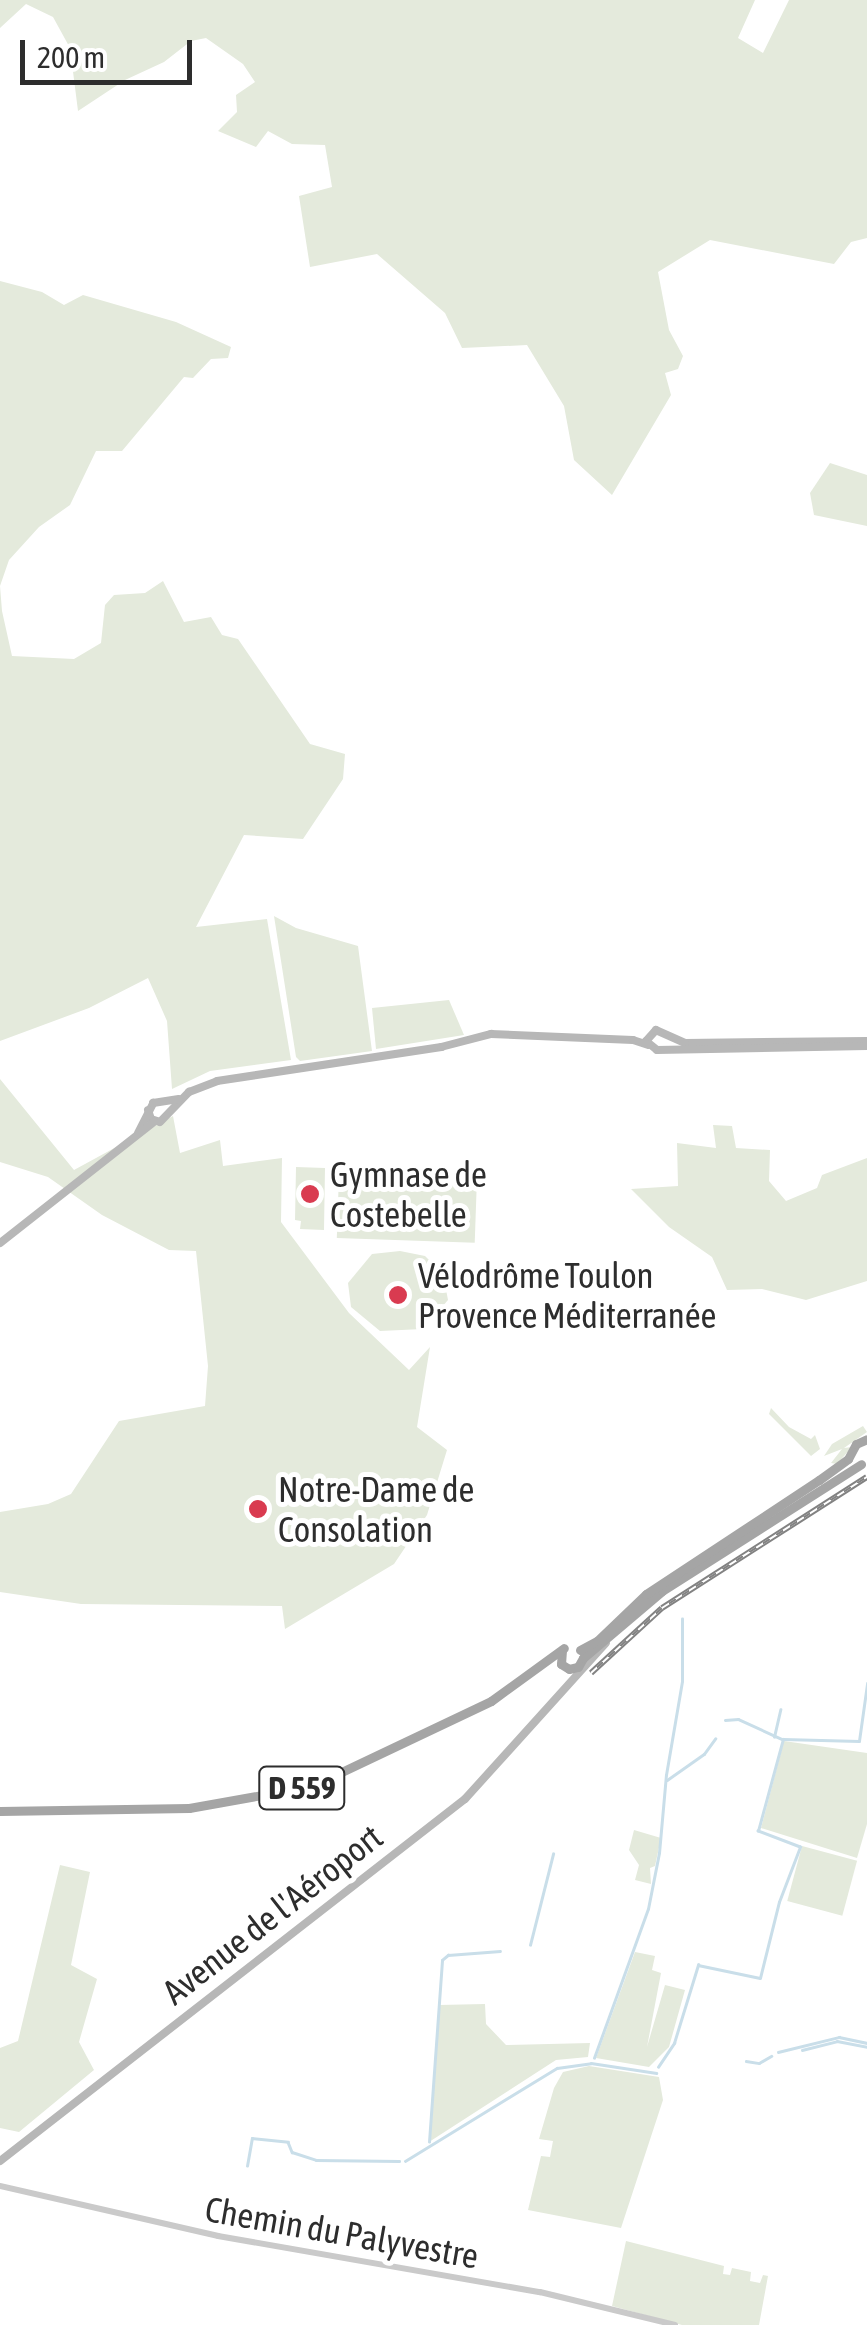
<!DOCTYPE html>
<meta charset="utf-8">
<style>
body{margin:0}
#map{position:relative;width:867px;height:2325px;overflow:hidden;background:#fff;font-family:"Asap Condensed",sans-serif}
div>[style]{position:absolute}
.green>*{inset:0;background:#e4eadc;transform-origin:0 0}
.stream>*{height:2.5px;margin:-1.25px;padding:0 1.25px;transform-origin:1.25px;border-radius:1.25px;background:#c9dee9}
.tertiary>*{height:6px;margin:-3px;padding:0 3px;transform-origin:3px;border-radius:3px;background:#cacaca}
.secondary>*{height:8px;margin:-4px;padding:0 4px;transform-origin:4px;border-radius:4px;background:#b7b7b7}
.primary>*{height:9px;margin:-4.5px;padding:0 4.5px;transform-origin:4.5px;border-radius:4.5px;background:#a5a5a5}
.rail>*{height:6px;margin-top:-3px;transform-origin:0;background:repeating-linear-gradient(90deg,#fff 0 8px,#828282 0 16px);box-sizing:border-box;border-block:2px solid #828282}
.dots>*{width:28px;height:28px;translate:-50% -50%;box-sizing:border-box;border:5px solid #fff;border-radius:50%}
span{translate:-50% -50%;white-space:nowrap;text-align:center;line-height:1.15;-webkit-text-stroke:10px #fff;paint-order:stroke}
.shield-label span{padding:2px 8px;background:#fff;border:2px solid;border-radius:8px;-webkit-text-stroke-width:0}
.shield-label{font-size:32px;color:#2d2d2d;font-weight:700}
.poi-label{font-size:35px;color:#2d2d2d}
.left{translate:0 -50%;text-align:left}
.street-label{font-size:35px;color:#2d2d2d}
.scale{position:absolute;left:20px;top:40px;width:172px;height:45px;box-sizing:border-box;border:5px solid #2d2d2d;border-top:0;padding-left:12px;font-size:30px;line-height:35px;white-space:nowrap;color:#2d2d2d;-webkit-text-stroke:8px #fff;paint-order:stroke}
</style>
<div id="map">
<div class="green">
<i style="clip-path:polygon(0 0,755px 0,738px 38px,763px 53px,789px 0,867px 0,867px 238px,851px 242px,834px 264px,710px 240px,658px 272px,669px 330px,683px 356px,678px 369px,665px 373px,671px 395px,612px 495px,574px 460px,564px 406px,527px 345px,462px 348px,445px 313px,377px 254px,310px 267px,299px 196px,332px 187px,325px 145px,292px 144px,268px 131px,256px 147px,218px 131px,237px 112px,236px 95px,255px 82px,243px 64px,206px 38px,191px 41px,164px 62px,125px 80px,78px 111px,70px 48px,53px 17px,26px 4px,0 28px)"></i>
<i style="clip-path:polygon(0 281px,42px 292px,64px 305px,83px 295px,176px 322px,231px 347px,228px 358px,211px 359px,193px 378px,184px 377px,122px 451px,96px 451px,70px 505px,39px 527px,9px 560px,0 586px,2px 611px,12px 656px,74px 659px,101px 643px,105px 605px,114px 595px,145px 593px,163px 581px,184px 622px,211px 617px,222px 635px,238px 639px,310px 744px,345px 754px,343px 779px,303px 839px,244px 835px,196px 927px,267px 919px,291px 1060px,210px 1071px,172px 1089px,167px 1021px,148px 978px,89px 1008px,0 1041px)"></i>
<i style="clip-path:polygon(830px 463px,867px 475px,867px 526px,814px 515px,810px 493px)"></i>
<i style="clip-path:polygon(274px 916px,296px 928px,358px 946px,372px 1051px,300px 1061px,296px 1057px)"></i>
<i style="clip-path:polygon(449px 1000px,464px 1035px,376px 1049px,372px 1008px)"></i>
<i style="clip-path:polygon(0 1079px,74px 1170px,173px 1116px,180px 1153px,220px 1140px,223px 1166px,282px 1158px,281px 1222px,349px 1313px,409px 1370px,430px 1347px,417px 1427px,447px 1450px,427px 1515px,394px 1564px,285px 1629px,282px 1606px,81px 1604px,0 1592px,0 1512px,48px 1504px,71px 1494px,119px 1421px,205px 1406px,208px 1366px,196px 1251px,169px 1250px,102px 1215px,48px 1177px,0 1162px)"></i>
<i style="clip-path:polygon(713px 1125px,732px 1126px,736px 1148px,770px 1150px,769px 1181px,786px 1201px,817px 1188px,822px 1175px,867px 1158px,867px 1281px,806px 1300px,762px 1289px,727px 1290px,712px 1257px,669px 1227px,631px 1189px,678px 1186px,677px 1143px,716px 1148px)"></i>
<i style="clip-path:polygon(296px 1167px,325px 1168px,324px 1230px,300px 1229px,301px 1221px,295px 1220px)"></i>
<i style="left:339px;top:1175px;width:138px;height:63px;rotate:2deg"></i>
<i style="clip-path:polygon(400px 1251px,425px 1256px,443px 1274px,448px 1300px,423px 1329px,380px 1331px,351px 1307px,348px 1283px,372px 1254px)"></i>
<i style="clip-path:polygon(771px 1408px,789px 1427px,811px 1439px,815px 1435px,820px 1449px,811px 1456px,769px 1414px)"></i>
<i style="clip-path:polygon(863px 1426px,867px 1432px,844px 1448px,852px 1447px,837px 1464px,831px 1463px,842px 1449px,824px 1456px,832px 1444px)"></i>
<i style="clip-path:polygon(784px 1741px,867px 1753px,867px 1824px,857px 1858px,761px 1828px)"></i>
<i style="clip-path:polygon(634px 1830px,661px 1838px,655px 1866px,650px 1868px,651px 1884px,635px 1880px,639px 1865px,629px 1850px)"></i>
<i style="left:802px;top:1846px;width:57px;height:57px;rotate:15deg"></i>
<i style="clip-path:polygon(60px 1865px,90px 1872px,71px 1965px,97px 1979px,79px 2042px,94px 2070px,19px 2132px,0 2128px,0 2048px,18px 2041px)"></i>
<i style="clip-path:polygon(635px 1952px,655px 1956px,652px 1970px,661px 1973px,647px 2047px,665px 1985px,685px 1990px,669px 2047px,649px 2067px,596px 2058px)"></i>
<i style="clip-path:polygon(485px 2004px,486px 2024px,506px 2045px,590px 2043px,588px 2057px,556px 2060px,429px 2142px,439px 2005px)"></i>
<i style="clip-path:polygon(589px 2066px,659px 2077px,663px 2100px,621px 2228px,528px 2210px,541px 2156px,550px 2157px,553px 2141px,539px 2139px,554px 2088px,563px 2072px)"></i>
<i style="clip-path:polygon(626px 2241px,724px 2266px,723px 2274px,730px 2275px,732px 2268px,751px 2272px,750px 2281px,760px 2283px,763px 2275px,768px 2276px,759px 2325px,682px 2325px,612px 2306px)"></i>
</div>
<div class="stream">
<i style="left:725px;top:1720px;width:13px;rotate:-4deg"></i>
<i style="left:738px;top:1719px;width:48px;rotate:24.4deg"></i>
<i style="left:774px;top:1737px;width:28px;rotate:-77deg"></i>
<i style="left:667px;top:1780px;width:45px;rotate:-35.1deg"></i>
<i style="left:704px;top:1754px;width:19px;rotate:-54deg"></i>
<i style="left:530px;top:1945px;width:94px;rotate:-75.8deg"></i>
<i style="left:802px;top:2050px;width:36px;rotate:-14deg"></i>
<i style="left:837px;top:2041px;width:31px;rotate:11deg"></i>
<i style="left:778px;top:2052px;width:63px;rotate:-13.8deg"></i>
<i style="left:839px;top:2037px;width:29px;rotate:12deg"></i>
<i style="left:594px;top:2058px;width:158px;rotate:-70.1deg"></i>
<i style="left:648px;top:1909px;width:57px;rotate:-78.9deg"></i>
<i style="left:659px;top:1853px;width:78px;rotate:-84.9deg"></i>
<i style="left:666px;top:1775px;width:95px;rotate:-80.3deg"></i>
<i style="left:682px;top:1681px;width:62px;rotate:-90deg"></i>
<i style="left:746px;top:2061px;width:13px;rotate:9deg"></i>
<i style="left:759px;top:2063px;width:14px;rotate:-30deg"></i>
<i style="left:658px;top:2067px;width:29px;rotate:-56deg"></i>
<i style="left:674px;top:2043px;width:82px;rotate:-72.9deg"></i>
<i style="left:698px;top:1965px;width:63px;rotate:11.8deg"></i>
<i style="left:760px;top:1978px;width:78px;rotate:-76deg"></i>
<i style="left:779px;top:1902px;width:59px;rotate:-69.1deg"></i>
<i style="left:800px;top:1847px;width:45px;rotate:-159.1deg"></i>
<i style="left:758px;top:1831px;width:95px;rotate:-74.8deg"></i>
<i style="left:783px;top:1739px;width:76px;rotate:1.5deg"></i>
<i style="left:859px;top:1741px;width:58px;rotate:-82deg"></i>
<i style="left:429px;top:2142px;width:182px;rotate:-85.9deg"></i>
<i style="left:442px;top:1960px;width:8px;rotate:-40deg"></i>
<i style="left:448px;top:1955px;width:52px;rotate:-4.4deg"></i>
<i style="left:405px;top:2161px;width:178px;rotate:-31.5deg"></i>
<i style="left:557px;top:2068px;width:34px;rotate:-8deg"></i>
<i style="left:591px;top:2063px;width:66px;rotate:8.7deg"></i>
<i style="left:247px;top:2166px;width:28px;rotate:-80deg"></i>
<i style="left:252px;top:2138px;width:36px;rotate:6deg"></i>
<i style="left:288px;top:2142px;width:11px;rotate:68deg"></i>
<i style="left:292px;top:2152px;width:25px;rotate:18deg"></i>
<i style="left:316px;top:2160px;width:83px;rotate:0.7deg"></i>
</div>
<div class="tertiary">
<i style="left:0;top:2186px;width:224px;rotate:12.9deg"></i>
<i style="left:218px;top:2236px;width:327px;rotate:9.9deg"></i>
<i style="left:540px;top:2292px;width:139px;rotate:13.7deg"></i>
</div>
<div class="secondary">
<i style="left:867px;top:1041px;width:182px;rotate:179.4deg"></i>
<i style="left:685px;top:1043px;width:32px;rotate:-156deg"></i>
<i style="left:656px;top:1030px;width:15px;rotate:132deg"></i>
<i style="left:646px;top:1041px;width:14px;rotate:39deg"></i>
<i style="left:657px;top:1050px;width:210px;rotate:-1.1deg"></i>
<i style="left:148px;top:1110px;width:9px;rotate:72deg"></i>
<i style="left:151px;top:1119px;width:9px;rotate:18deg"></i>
<i style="left:160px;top:1122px;width:42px;rotate:-46deg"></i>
<i style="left:189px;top:1092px;width:30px;rotate:-21deg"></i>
<i style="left:217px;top:1081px;width:227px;rotate:-8.6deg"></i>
<i style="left:441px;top:1047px;width:52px;rotate:-14.6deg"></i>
<i style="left:491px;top:1034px;width:142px;rotate:2.4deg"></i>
<i style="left:633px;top:1040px;width:16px;rotate:18deg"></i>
<i style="left:138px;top:1133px;width:34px;rotate:-63deg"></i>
<i style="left:153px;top:1103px;width:26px;rotate:-9deg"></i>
<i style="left:0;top:1243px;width:196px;rotate:-38.2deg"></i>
<i style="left:0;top:2161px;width:589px;rotate:-37.9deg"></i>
<i style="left:465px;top:1799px;width:210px;rotate:-47.9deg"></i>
</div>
<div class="primary">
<i style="left:562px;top:1650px;width:14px;rotate:94deg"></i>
<i style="left:561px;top:1664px;width:9px;rotate:32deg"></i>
<i style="left:569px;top:1669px;width:9px;rotate:-13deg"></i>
<i style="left:578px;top:1667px;width:10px;rotate:-61deg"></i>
<i style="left:583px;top:1658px;width:104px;rotate:-40.3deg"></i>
<i style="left:662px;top:1591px;width:236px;rotate:-32.5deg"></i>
<i style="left:580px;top:1650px;width:19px;rotate:-28deg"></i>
<i style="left:597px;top:1641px;width:68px;rotate:-43.8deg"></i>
<i style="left:646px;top:1594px;width:207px;rotate:-33.4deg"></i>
<i style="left:819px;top:1480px;width:36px;rotate:-36deg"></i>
<i style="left:848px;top:1459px;width:17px;rotate:-62deg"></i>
<i style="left:856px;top:1444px;width:12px;rotate:-24deg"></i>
<i style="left:0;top:1811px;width:189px;rotate:-0.9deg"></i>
<i style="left:189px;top:1808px;width:125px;rotate:-10.1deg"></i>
<i style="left:312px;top:1786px;width:198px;rotate:-25.4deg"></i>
<i style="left:491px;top:1701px;width:90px;rotate:-36deg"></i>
</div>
<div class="rail">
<i style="left:591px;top:1673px;width:96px;rotate:-42.5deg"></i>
<i style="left:662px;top:1608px;width:243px;rotate:-32.6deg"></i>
</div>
<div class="dots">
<i style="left:310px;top:1194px;background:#d93b50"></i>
<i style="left:398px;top:1295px;background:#d93b50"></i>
<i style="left:258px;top:1509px;background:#d93b50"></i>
</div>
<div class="shield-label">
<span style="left:302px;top:1788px">D 559</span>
</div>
<div class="poi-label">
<span class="left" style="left:330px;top:1194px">Gymnase de<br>Costebelle</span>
<span class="left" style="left:418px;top:1295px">Vélodrôme Toulon<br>Provence Méditerranée</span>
<span class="left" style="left:278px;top:1509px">Notre-Dame de<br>Consolation</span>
</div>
<div class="street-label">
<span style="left:272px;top:1914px;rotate:-38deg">Avenue de l'Aéroport</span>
<span style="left:342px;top:2232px;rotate:10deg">Chemin du Palyvestre</span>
</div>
<div class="scale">200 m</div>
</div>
